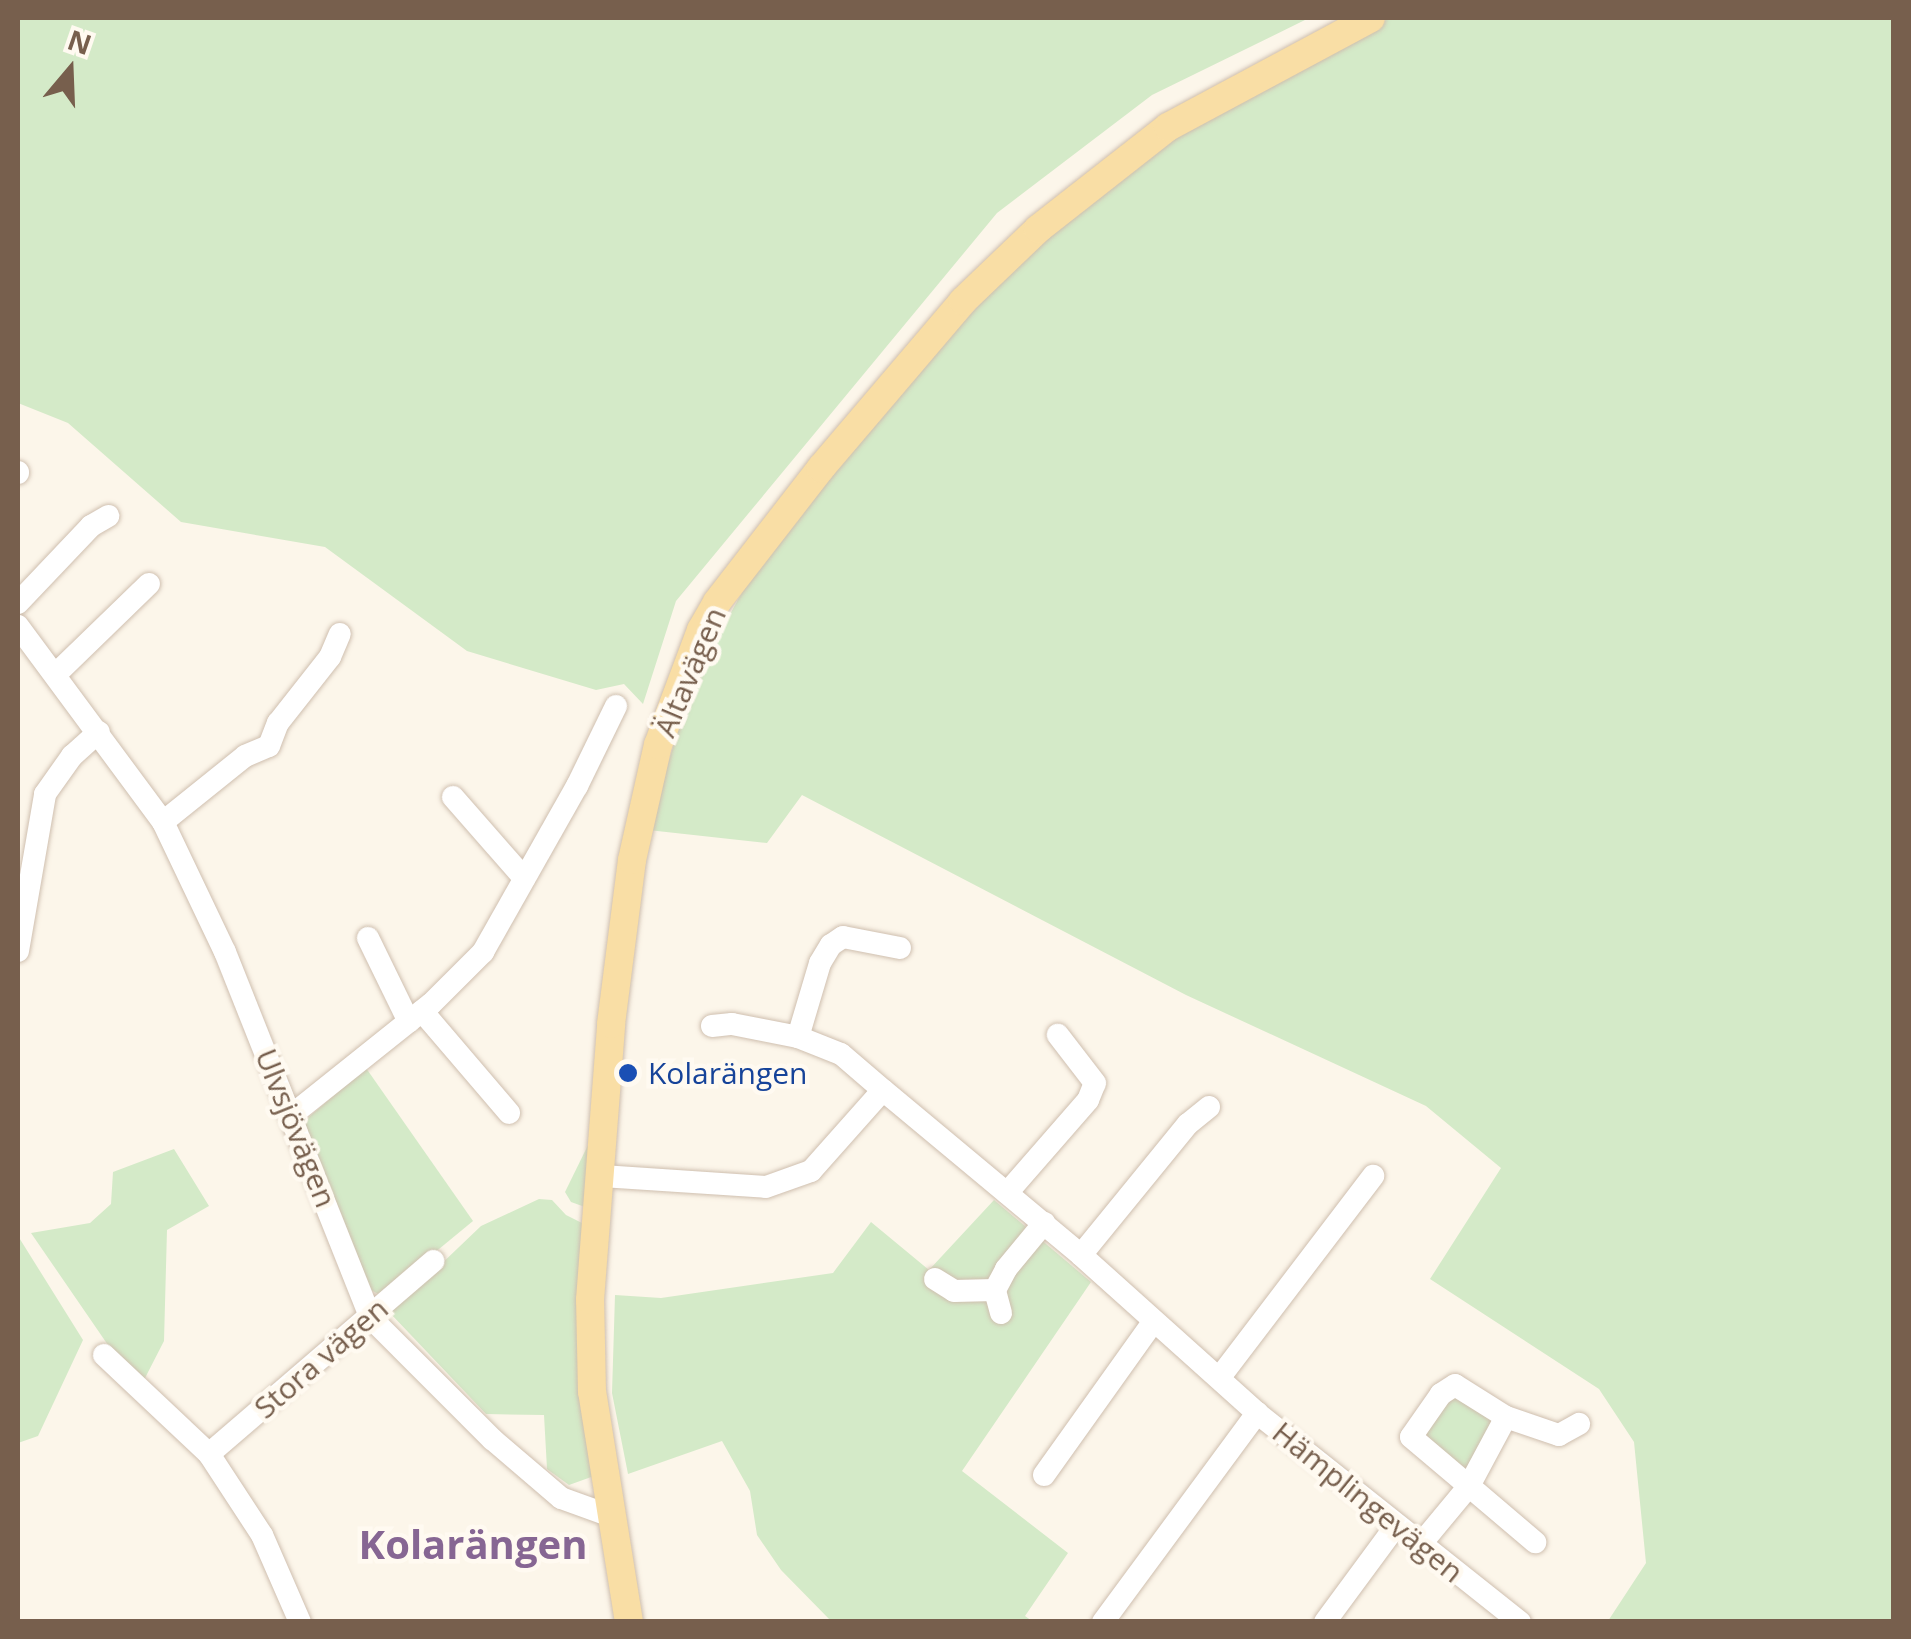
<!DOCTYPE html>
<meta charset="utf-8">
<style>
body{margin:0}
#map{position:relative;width:1911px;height:1639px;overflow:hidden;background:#fcf6ea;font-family:"Open Sans",sans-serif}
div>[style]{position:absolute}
.green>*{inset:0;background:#d4eac8}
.roads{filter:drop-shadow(0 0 2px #cfbfaf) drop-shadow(0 0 2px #cfbfaf)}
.minor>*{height:22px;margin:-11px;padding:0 11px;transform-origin:11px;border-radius:11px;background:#fff}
.major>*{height:28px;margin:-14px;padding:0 14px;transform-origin:14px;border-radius:14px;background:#f9dea5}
.dots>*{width:28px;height:28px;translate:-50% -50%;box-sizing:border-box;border:5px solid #fffaf1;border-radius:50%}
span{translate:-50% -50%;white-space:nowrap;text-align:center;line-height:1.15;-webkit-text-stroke:9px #fffaf1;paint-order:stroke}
.street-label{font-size:30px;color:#775f4d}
.transit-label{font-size:30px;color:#164399}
.left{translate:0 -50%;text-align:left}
.district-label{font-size:40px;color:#866693;font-weight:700}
.frame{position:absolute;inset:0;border:20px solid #775f4d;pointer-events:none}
.north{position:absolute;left:20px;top:20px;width:100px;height:100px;-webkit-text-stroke:8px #fffaf1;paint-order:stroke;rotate:19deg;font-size:28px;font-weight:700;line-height:40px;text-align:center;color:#775f4d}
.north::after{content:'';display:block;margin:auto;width:35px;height:45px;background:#775f4d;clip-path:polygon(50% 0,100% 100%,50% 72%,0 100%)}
</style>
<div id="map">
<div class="green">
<i style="clip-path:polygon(18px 18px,1309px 18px,1152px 95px,997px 213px,676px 601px,643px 704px,624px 684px,596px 690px,467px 651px,325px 547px,181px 522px,68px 423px,18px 403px)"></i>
<i style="clip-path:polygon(1390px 18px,1893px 18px,1893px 1621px,1608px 1621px,1646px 1563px,1634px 1442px,1599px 1389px,1430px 1279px,1501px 1168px,1426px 1106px,1186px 995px,802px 795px,767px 843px,648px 830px,680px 724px,707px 656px,745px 587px,902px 386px,1060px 220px,1168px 134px)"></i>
<i style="clip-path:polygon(366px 1068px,473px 1221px,382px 1296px,369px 1289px,303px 1122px)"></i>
<i style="clip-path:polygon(591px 1139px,585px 1207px,571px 1202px,565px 1192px)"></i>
<i style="clip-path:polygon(174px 1149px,209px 1206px,167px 1230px,164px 1341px,144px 1380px,110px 1348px,31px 1233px,90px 1223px,111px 1204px,113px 1172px)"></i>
<i style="clip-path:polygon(539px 1199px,552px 1200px,566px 1215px,584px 1224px,594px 1476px,569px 1485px,547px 1469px,544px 1415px,486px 1414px,390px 1313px,481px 1226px)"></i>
<i style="clip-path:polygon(994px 1200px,1091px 1282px,962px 1471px,1068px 1553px,1025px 1616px,1032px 1621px,831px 1621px,781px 1570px,757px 1535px,750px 1491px,722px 1441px,628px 1474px,612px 1393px,615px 1295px,661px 1298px,833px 1273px,871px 1222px,929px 1270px)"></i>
<i style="clip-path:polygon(18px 1236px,83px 1340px,38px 1436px,18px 1443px)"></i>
<i style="clip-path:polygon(1454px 1392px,1496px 1420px,1468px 1474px,1421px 1440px)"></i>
</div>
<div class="roads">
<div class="minor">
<i style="left:18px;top:473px;width:1px;rotate:-90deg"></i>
<i style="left:18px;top:603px;width:106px;rotate:-46.5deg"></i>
<i style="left:91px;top:526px;width:20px;rotate:-30deg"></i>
<i style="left:18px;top:626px;width:244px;rotate:53.5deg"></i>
<i style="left:163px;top:822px;width:144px;rotate:64.5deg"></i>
<i style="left:225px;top:952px;width:393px;rotate:68.3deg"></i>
<i style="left:370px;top:1317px;width:173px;rotate:45deg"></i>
<i style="left:492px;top:1439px;width:91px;rotate:40.5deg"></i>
<i style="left:561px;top:1498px;width:50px;rotate:19.9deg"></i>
<i style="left:57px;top:673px;width:128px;rotate:-44.1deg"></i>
<i style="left:453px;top:797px;width:108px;rotate:48.8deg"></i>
<i style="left:163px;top:822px;width:105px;rotate:-38.8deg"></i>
<i style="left:245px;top:756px;width:26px;rotate:-23deg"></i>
<i style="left:269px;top:746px;width:25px;rotate:-69deg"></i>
<i style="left:278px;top:723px;width:84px;rotate:-51.8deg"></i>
<i style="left:330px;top:657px;width:25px;rotate:-67deg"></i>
<i style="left:368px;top:938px;width:93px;rotate:64deg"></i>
<i style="left:18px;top:951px;width:159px;rotate:-80.2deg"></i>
<i style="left:45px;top:794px;width:47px;rotate:-54.6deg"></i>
<i style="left:72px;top:756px;width:36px;rotate:-42deg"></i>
<i style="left:422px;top:1011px;width:134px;rotate:49.5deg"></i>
<i style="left:712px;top:1026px;width:20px;rotate:-6deg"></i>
<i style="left:732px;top:1024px;width:67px;rotate:11.1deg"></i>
<i style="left:798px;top:1037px;width:46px;rotate:21.6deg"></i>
<i style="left:841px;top:1054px;width:55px;rotate:40.6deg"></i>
<i style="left:798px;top:1037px;width:77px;rotate:-73.4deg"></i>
<i style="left:820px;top:963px;width:21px;rotate:-59deg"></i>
<i style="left:831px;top:945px;width:14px;rotate:-34deg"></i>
<i style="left:843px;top:937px;width:58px;rotate:10.9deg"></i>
<i style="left:293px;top:1114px;width:176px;rotate:-38.6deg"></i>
<i style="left:431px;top:1004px;width:74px;rotate:-45deg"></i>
<i style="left:483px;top:952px;width:191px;rotate:-60.5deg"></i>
<i style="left:577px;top:786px;width:89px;rotate:-64deg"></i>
<i style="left:602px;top:1176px;width:164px;rotate:3.8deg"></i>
<i style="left:766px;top:1187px;width:48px;rotate:-19.6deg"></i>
<i style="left:811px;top:1171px;width:108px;rotate:-48.4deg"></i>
<i style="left:883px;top:1090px;width:258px;rotate:39.8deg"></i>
<i style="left:1081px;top:1255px;width:237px;rotate:41.9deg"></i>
<i style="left:1257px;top:1413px;width:336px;rotate:38.5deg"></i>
<i style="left:1007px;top:1193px;width:123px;rotate:-48.9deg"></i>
<i style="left:1088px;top:1100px;width:18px;rotate:-68deg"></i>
<i style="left:1095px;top:1083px;width:61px;rotate:-127.6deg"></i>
<i style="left:1081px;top:1255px;width:169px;rotate:-50.8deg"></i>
<i style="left:1188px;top:1124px;width:27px;rotate:-39deg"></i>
<i style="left:935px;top:1279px;width:22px;rotate:32deg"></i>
<i style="left:954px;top:1291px;width:41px;rotate:-1.4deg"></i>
<i style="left:1001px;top:1313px;width:24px;rotate:-105deg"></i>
<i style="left:995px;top:1290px;width:24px;rotate:-62deg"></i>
<i style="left:1006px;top:1269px;width:60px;rotate:-50.4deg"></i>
<i style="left:104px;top:1355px;width:144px;rotate:43.3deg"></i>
<i style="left:209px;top:1454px;width:97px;rotate:56.8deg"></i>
<i style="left:262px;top:1535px;width:95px;rotate:66.4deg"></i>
<i style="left:1220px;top:1377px;width:253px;rotate:-52.7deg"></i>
<i style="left:1506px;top:1417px;width:56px;rotate:18.8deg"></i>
<i style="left:1559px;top:1435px;width:23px;rotate:-29deg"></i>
<i style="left:209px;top:1454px;width:296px;rotate:-40.7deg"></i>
<i style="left:1044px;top:1475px;width:189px;rotate:-54.5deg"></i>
<i style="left:1420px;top:1545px;width:77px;rotate:-50.3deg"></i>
<i style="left:1469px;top:1486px;width:78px;rotate:-61.8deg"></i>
<i style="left:1506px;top:1417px;width:60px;rotate:-147.9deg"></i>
<i style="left:1455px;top:1385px;width:17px;rotate:147deg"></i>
<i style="left:1441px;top:1394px;width:52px;rotate:124.9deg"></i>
<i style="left:1411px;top:1437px;width:76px;rotate:40.2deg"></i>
<i style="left:1469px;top:1486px;width:87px;rotate:40.3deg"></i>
<i style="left:1103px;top:1622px;width:260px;rotate:-53.6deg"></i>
<i style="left:1325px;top:1622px;width:118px;rotate:-53.6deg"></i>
</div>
<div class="major">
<i style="left:629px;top:1622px;width:233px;rotate:-99.1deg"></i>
<i style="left:592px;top:1392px;width:92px;rotate:-91.2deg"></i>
<i style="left:590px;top:1300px;width:277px;rotate:-85.6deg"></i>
<i style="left:611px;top:1024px;width:165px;rotate:-82.7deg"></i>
<i style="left:632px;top:860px;width:118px;rotate:-77.3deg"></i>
<i style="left:658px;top:745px;width:123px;rotate:-69.5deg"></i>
<i style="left:701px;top:630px;width:32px;rotate:-60deg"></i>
<i style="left:717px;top:602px;width:170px;rotate:-52.2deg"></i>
<i style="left:821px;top:468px;width:219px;rotate:-49.6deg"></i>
<i style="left:963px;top:301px;width:104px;rotate:-43.8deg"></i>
<i style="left:1038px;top:229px;width:165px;rotate:-38.1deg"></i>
<i style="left:1168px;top:127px;width:230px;rotate:-28.2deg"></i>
</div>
</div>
<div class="dots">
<i style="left:628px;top:1073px;background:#1a4fb4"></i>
</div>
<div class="street-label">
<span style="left:690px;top:672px;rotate:-67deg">Ältavägen</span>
<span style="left:296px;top:1128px;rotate:68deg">Ulvsjövägen</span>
<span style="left:321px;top:1358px;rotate:-41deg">Stora vägen</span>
<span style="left:1368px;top:1502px;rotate:39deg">Hämplingevägen</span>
</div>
<div class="transit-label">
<span class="left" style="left:648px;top:1073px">Kolarängen</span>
</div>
<div class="district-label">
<span style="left:473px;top:1544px">Kolarängen</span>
</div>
<div class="frame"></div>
<div class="north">N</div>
</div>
